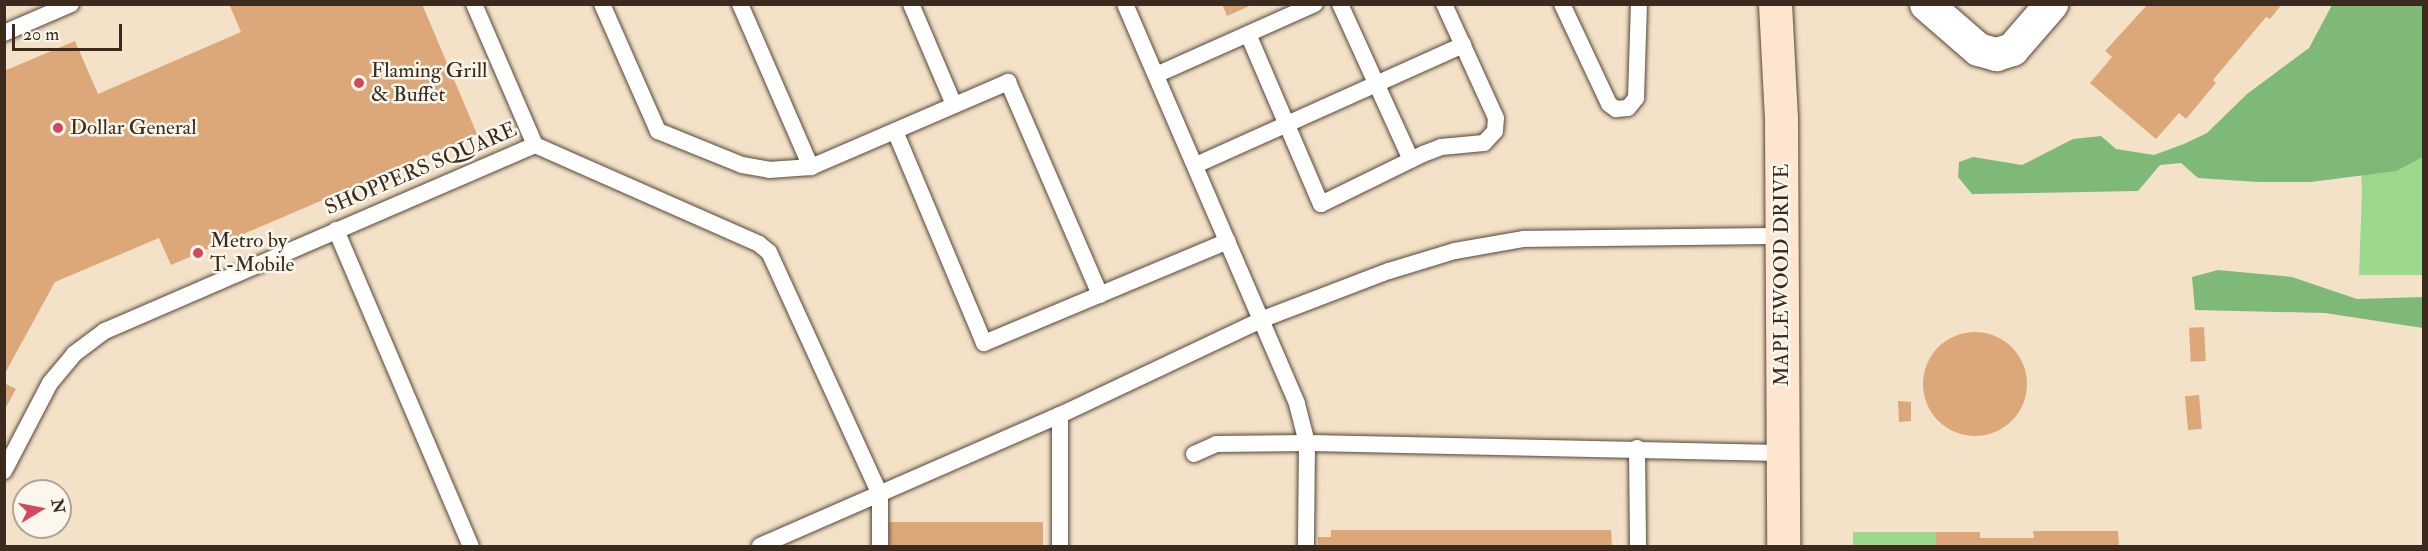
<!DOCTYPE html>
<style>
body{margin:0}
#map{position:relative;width:2428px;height:551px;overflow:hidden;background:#f4e2c8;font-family:"IM FELL Double Pica",serif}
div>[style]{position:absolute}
.green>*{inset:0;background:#9dd98d;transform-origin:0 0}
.forest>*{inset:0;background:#7eb978}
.building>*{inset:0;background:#dca879;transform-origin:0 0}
.round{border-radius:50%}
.roads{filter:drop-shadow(0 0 2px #574638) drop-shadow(0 0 2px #574638)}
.lane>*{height:16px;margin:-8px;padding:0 8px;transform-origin:8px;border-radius:8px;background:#fff}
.street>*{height:33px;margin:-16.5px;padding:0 16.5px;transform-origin:16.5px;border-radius:16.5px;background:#fff}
.secondary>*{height:33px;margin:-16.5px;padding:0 16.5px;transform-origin:16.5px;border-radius:16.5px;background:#fde5d0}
.dots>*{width:16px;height:16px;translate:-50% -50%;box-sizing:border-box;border:3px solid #fbf7ec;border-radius:50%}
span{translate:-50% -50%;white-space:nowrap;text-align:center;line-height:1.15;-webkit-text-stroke:5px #fbf7ec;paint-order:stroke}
.poi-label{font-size:21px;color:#3b2a1e}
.left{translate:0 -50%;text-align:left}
.street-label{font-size:21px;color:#3b2a1e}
.frame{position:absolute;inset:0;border:6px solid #3b2a1e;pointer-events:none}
.north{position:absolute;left:12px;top:479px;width:60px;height:60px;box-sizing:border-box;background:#fbf7ec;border:2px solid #aea59a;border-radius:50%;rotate:80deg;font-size:16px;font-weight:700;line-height:24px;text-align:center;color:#3b2a1e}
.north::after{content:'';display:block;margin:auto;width:21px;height:27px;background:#d1495b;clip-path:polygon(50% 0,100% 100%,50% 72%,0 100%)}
.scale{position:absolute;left:12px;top:24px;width:110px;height:27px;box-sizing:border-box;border:3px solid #3b2a1e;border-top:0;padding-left:8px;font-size:18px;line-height:21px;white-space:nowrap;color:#3b2a1e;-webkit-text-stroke:4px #fbf7ec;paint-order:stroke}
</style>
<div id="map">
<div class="green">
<i style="clip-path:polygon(2352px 5px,2423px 5px,2423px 275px,2359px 275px,2362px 191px)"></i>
<i style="left:1936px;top:532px;width:14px;height:83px;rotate:90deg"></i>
</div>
<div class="forest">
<i style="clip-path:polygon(2332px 5px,2423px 5px,2423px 157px,2396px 171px,2311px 182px,2258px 182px,2198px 178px,2181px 163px,2160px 165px,2138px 191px,1972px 194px,1958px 177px,1959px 162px,1973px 157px,2022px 165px,2073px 139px,2101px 136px,2116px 149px,2154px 155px,2184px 144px,2207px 133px,2247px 94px,2309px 48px)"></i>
<i style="clip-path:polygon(2218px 270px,2292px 277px,2357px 299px,2423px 297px,2423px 328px,2325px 313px,2195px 310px,2192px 277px)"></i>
</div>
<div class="building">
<i style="clip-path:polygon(229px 4px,422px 4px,477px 134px,171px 265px,159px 238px,55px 282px,4px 375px,4px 71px,75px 41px,98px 94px,241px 32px)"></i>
<i style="clip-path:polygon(1222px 4px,1254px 4px,1227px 16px)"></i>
<i style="clip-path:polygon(2148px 4px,2282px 4px,2270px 19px,2266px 17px,2213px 80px,2216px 83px,2186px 119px,2179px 113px,2156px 139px,2090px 83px,2112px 57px,2105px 51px)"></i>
<i style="left:2204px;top:327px;width:34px;height:15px;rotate:87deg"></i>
<i class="round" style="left:1923px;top:332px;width:104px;height:104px"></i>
<i style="clip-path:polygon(4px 383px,16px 389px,4px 411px)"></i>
<i style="left:2199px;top:395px;width:34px;height:14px;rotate:85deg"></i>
<i style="clip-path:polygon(1898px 401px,1911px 402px,1911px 421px,1899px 422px)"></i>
<i style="left:1043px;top:522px;width:24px;height:154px;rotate:90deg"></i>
<i style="clip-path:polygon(1331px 530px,1611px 530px,1612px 546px,1318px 546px,1318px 537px,1331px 537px)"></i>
<i style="clip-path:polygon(2033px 531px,2118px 531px,2119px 546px,1936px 546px,1936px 532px,1980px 532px,1980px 538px,2034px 538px)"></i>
</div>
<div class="roads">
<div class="lane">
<i style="left:474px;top:4px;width:154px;rotate:66.6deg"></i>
<i style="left:602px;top:4px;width:139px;rotate:66.2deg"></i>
<i style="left:658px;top:131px;width:91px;rotate:22deg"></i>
<i style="left:742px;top:165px;width:27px;rotate:10deg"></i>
<i style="left:769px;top:170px;width:42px;rotate:-4.1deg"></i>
<i style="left:811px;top:167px;width:215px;rotate:-23.3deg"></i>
<i style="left:1008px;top:82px;width:232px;rotate:66.6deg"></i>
<i style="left:740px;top:4px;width:178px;rotate:66.5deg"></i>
<i style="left:911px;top:4px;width:110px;rotate:66.9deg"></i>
<i style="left:1125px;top:4px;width:435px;rotate:66.7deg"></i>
<i style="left:1297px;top:404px;width:40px;rotate:75.6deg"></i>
<i style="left:1307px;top:443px;width:103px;rotate:90.6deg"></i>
<i style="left:1340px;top:4px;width:171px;rotate:65.5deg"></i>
<i style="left:1562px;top:4px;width:110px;rotate:64.8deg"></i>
<i style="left:1609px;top:104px;width:9px;rotate:36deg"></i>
<i style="left:1616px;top:109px;width:12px;rotate:-5deg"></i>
<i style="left:1628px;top:108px;width:13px;rotate:-51deg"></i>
<i style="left:1636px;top:98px;width:94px;rotate:-88.2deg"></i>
<i style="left:4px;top:33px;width:73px;rotate:-23.4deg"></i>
<i style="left:1248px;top:34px;width:185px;rotate:66.8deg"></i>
<i style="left:1321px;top:204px;width:114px;rotate:-26.1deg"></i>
<i style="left:1423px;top:154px;width:19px;rotate:-21deg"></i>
<i style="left:1441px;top:147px;width:43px;rotate:-5.3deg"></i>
<i style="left:1484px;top:143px;width:16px;rotate:-47deg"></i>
<i style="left:1495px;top:131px;width:13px;rotate:-86deg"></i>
<i style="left:1496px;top:118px;width:125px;rotate:-114.5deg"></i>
<i style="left:1156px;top:75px;width:174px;rotate:-24.1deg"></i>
<i style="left:895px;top:131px;width:230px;rotate:67.2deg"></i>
<i style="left:984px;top:343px;width:264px;rotate:-22.7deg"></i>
<i style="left:1196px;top:165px;width:293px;rotate:-24.2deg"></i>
<i style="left:336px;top:230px;width:344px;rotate:66.9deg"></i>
<i style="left:1637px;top:448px;width:98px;rotate:89.4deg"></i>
<i style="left:1194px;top:454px;width:24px;rotate:-24deg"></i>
<i style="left:1216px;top:444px;width:91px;rotate:-0.6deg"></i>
<i style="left:1307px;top:443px;width:476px;rotate:1.2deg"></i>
<i style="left:4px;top:471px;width:99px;rotate:-62.4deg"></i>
<i style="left:50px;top:383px;width:38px;rotate:-50deg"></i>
<i style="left:74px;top:354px;width:39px;rotate:-37deg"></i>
<i style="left:105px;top:331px;width:469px;rotate:-23.4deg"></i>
<i style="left:535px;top:145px;width:245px;rotate:23.8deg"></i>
<i style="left:759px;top:244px;width:13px;rotate:39deg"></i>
<i style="left:769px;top:252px;width:266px;rotate:65.4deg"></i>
<i style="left:880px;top:494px;width:52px;rotate:90deg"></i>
<i style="left:760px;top:546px;width:327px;rotate:-23.6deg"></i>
<i style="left:1060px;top:415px;width:225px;rotate:-25.3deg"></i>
<i style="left:1263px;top:319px;width:135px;rotate:-20.9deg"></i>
<i style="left:1389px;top:271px;width:69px;rotate:-16.9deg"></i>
<i style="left:1455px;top:251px;width:70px;rotate:-9.9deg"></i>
<i style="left:1524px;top:239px;width:259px;rotate:-0.7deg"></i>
<i style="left:1060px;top:546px;width:131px;rotate:-90deg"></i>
</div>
<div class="street">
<i style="left:1926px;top:4px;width:69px;rotate:40.9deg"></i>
<i style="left:1978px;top:49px;width:19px;rotate:16deg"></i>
<i style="left:1996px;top:54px;width:17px;rotate:-17deg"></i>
<i style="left:2012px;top:49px;width:60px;rotate:-49.1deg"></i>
</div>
<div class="secondary">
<i style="left:1775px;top:4px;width:114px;rotate:87deg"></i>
<i style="left:1781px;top:118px;width:428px;rotate:89.7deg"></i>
</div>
</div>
<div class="dots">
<i style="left:359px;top:83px;background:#d1495b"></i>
<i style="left:58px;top:128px;background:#d1495b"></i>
<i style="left:198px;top:253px;background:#d1495b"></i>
</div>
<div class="poi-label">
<span class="left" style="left:371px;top:83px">Flaming Grill<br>&amp; Buffet</span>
<span class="left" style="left:70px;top:128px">Dollar General</span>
<span class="left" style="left:210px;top:253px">Metro by<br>T-Mobile</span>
</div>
<div class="street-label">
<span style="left:421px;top:169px;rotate:-23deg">SHOPPERS SQUARE</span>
<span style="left:1782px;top:275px;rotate:-90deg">MAPLEWOOD DRIVE</span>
</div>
<div class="frame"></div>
<div class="north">N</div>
<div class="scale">20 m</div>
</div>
